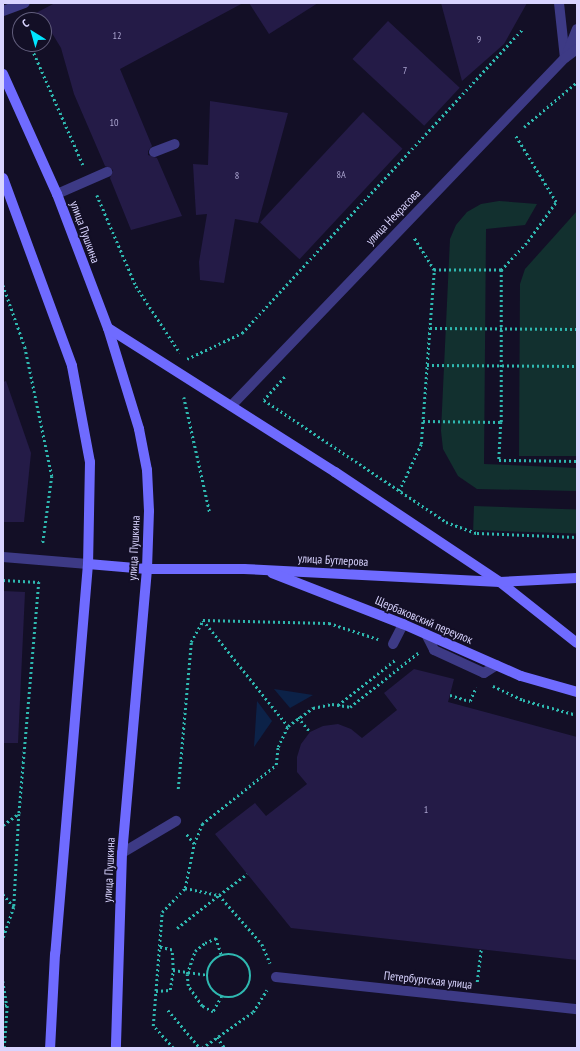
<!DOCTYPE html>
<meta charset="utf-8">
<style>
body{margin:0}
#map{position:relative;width:580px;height:1051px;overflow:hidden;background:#130f26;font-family:"PT Sans Narrow",sans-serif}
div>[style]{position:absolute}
.green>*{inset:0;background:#12302f;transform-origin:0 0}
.water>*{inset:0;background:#0c2248}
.building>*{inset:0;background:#241b47;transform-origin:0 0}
.path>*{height:2.5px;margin-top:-1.25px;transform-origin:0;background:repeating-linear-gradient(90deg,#2fb8b0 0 2px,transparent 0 5px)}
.path>.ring{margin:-1.25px;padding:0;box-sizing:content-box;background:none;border:2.5px solid #2fb8b0;border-radius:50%}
.service>*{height:10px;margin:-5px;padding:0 5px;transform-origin:5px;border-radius:5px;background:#3d3a85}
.pedestrian>*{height:10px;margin:-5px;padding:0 5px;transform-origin:5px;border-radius:5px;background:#3d3a85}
.minor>*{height:10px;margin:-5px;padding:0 5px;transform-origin:5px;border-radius:5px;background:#3d3a85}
.tertiary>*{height:10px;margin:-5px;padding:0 5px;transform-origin:5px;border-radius:5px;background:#3d3a85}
.secondary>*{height:10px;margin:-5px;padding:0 5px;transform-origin:5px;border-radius:5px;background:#6f6bff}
span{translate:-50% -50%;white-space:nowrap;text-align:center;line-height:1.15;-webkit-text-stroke:3.5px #130f26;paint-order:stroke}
.number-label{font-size:10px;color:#aca6d1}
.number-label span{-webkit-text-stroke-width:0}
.street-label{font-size:12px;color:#d9d4ff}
.frame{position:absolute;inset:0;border:4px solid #d9d4ff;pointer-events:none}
.north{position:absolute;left:12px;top:12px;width:40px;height:40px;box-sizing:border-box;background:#130f26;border:1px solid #625e7d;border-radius:50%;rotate:323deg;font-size:11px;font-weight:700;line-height:16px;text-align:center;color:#d9d4ff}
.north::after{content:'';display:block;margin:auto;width:14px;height:18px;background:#00e5ff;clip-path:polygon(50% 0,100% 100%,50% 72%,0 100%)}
</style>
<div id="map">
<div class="green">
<i style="clip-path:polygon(499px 201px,537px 204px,525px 225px,486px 229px,484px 464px,577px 468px,577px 491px,477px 489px,458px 476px,443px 449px,441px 431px,450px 239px,456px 225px,467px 212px,481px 204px)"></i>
<i style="clip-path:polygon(577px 211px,577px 456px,519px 456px,520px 284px,525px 269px)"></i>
<i style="left:474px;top:506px;width:103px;height:24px;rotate:2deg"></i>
</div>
<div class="water">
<i style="clip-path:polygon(274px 689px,313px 695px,290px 708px)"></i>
<i style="clip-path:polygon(257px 701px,272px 721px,254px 747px)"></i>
</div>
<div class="building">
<i style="clip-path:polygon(55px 3px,243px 3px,120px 69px,152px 146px,148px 151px,148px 155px,157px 158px,182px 216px,131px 230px,110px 178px,113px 170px,105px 166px,74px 94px,61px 48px,44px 20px,36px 13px)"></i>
<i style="clip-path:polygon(249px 3px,318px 3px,269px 34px)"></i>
<i style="clip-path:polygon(441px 3px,527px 3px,504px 44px,462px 81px)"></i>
<i style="left:388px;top:21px;width:98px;height:52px;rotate:43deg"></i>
<i style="clip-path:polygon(210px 101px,288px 113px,258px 223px,235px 219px,224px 283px,200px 280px,199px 262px,207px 214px,196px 215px,193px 164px,208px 165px)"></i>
<i style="left:363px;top:112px;width:54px;height:151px;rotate:43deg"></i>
<i style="clip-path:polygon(6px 381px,31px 453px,24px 522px,3px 522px,3px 382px)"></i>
<i style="clip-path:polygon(3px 591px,25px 592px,18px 743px,3px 743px)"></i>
<i style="clip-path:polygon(414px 669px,454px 679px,448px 702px,577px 737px,577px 960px,291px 928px,215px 834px,255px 803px,266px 816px,307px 784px,297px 772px,297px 757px,301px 744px,310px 732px,323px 726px,338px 724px,351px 729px,362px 738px,397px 710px,384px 693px)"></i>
</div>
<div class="path">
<i style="left:30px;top:44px;width:132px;rotate:66.3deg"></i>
<i style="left:524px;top:127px;width:70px;rotate:-40.3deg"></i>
<i style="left:97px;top:195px;width:99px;rotate:66.8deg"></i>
<i style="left:136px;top:286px;width:80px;rotate:56.7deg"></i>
<i style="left:501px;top:270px;width:40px;rotate:-47deg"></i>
<i style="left:528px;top:241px;width:48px;rotate:-54.3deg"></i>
<i style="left:556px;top:202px;width:79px;rotate:-121.5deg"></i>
<i style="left:3px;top:285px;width:66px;rotate:70.5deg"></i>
<i style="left:25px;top:347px;width:132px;rotate:78.2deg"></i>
<i style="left:52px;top:476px;width:68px;rotate:97.7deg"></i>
<i style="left:430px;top:328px;width:147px;rotate:0.4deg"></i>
<i style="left:187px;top:359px;width:61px;rotate:-25.3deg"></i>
<i style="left:242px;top:333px;width:413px;rotate:-47.3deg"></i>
<i style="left:427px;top:365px;width:150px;rotate:0.4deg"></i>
<i style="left:285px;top:377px;width:31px;rotate:132deg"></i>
<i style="left:264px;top:400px;width:219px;rotate:33.8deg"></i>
<i style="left:446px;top:522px;width:33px;rotate:20deg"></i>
<i style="left:477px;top:533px;width:100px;rotate:2.3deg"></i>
<i style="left:184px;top:397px;width:119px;rotate:77.4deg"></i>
<i style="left:423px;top:421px;width:78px;rotate:0.7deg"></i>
<i style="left:501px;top:422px;width:152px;rotate:-90deg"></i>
<i style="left:501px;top:270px;width:67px;rotate:180deg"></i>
<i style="left:501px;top:422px;width:38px;rotate:93deg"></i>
<i style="left:499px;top:460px;width:78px;rotate:0.7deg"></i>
<i style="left:399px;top:491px;width:52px;rotate:-64.9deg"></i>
<i style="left:421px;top:444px;width:174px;rotate:-85.7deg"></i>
<i style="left:434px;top:270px;width:38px;rotate:-122deg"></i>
<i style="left:3px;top:580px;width:36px;rotate:3deg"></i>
<i style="left:39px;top:582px;width:233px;rotate:94.9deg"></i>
<i style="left:19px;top:814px;width:93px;rotate:93.1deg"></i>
<i style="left:203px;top:620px;width:126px;rotate:1.4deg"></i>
<i style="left:329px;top:623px;width:52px;rotate:18.1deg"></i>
<i style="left:203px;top:620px;width:136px;rotate:51.3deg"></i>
<i style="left:493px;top:686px;width:33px;rotate:25deg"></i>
<i style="left:523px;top:700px;width:56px;rotate:15.5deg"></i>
<i style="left:450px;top:695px;width:21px;rotate:17deg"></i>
<i style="left:470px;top:701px;width:15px;rotate:-67deg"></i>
<i style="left:338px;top:705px;width:73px;rotate:-38.3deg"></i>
<i style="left:298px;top:717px;width:19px;rotate:51deg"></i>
<i style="left:178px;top:789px;width:148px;rotate:-84.9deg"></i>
<i style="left:191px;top:642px;width:25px;rotate:-61deg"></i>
<i style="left:3px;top:825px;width:19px;rotate:-36deg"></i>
<i style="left:194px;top:844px;width:22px;rotate:-68deg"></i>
<i style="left:202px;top:824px;width:95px;rotate:-38.6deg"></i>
<i style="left:276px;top:765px;width:18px;rotate:-84deg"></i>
<i style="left:278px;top:747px;width:23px;rotate:-65deg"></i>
<i style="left:288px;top:726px;width:31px;rotate:-36deg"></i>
<i style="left:313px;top:708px;width:19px;rotate:-12deg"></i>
<i style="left:332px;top:704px;width:18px;rotate:9deg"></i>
<i style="left:350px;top:707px;width:87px;rotate:-38.5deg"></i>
<i style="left:185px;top:888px;width:35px;rotate:12deg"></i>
<i style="left:219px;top:895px;width:35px;rotate:-37deg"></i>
<i style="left:3px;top:894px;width:17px;rotate:50deg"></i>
<i style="left:14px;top:907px;width:34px;rotate:109deg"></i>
<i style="left:177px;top:928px;width:53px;rotate:-38.2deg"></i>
<i style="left:219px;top:895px;width:65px;rotate:48.7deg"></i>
<i style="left:262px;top:944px;width:21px;rotate:67deg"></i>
<i class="ring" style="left:207px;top:954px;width:41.5px;height:41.5px"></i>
<i style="left:173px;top:970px;width:35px;rotate:8deg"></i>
<i style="left:3px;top:981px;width:24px;rotate:81deg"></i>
<i style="left:7px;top:1005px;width:5px;rotate:143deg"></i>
<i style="left:477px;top:982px;width:33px;rotate:-83deg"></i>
<i style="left:156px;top:991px;width:14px;rotate:-4deg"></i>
<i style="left:170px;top:990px;width:20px;rotate:-81deg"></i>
<i style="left:173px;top:970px;width:20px;rotate:-93deg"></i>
<i style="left:172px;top:950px;width:13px;rotate:-167deg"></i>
<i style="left:222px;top:996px;width:18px;rotate:119deg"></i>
<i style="left:213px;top:1012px;width:13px;rotate:-151deg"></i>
<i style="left:202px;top:1006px;width:24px;rotate:-125deg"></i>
<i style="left:188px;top:986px;width:12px;rotate:-95deg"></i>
<i style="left:187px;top:974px;width:24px;rotate:-71deg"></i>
<i style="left:195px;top:951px;width:13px;rotate:-39deg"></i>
<i style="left:205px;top:943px;width:12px;rotate:-24deg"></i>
<i style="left:216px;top:938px;width:19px;rotate:72deg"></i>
<i style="left:168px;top:1010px;width:50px;rotate:49.9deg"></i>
<i style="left:217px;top:1037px;width:14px;rotate:54deg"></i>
<i style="left:4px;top:1048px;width:43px;rotate:-86deg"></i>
<i style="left:173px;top:1048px;width:30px;rotate:-132deg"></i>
<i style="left:153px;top:1026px;width:114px;rotate:-85.5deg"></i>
<i style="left:162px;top:912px;width:33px;rotate:-46deg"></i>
<i style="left:185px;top:888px;width:45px;rotate:-78.4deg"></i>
<i style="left:194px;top:844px;width:13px;rotate:-129deg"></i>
<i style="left:202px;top:1048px;width:62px;rotate:-35.2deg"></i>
<i style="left:253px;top:1012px;width:26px;rotate:-58deg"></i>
</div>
<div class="service">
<i style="left:3px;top:11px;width:23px;rotate:-20deg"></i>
<i style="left:154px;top:152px;width:22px;rotate:-21deg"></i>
<i style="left:57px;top:194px;width:55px;rotate:-23.7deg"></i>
<i style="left:426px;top:634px;width:18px;rotate:63deg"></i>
<i style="left:434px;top:650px;width:55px;rotate:24.7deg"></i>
<i style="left:484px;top:673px;width:15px;rotate:-32deg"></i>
<i style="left:393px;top:644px;width:22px;rotate:-63deg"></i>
<i style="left:122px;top:853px;width:63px;rotate:-30.7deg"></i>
</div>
<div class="pedestrian">
<i style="left:276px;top:977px;width:303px;rotate:6.1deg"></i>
</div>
<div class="minor">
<i style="left:559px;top:3px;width:55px;rotate:83.8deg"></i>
<i style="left:566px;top:56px;width:29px;rotate:-68deg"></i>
<i style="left:231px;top:406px;width:482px;rotate:-46.2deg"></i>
<i style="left:565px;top:58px;width:15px;rotate:-37deg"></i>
</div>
<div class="tertiary">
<i style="left:3px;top:557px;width:85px;rotate:4.7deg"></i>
</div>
<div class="secondary">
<i style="left:3px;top:74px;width:132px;rotate:65.8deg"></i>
<i style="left:57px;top:194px;width:143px;rotate:69.2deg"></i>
<i style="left:108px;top:328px;width:106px;rotate:72.9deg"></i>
<i style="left:139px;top:429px;width:42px;rotate:79deg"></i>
<i style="left:147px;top:470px;width:41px;rotate:87.2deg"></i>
<i style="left:149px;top:511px;width:58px;rotate:92deg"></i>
<i style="left:147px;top:569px;width:285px;rotate:95deg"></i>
<i style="left:122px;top:853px;width:195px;rotate:91.8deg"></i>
<i style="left:3px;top:178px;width:200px;rotate:69.8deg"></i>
<i style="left:72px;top:366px;width:98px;rotate:79.4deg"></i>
<i style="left:90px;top:462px;width:102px;rotate:91.1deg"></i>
<i style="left:88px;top:564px;width:391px;rotate:94.8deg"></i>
<i style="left:55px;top:954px;width:94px;rotate:93deg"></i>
<i style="left:108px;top:328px;width:269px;rotate:32.4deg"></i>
<i style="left:335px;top:472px;width:198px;rotate:33.7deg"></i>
<i style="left:500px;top:582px;width:98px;rotate:38.4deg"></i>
<i style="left:88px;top:564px;width:59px;rotate:4.8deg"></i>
<i style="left:147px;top:569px;width:97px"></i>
<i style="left:244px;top:569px;width:256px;rotate:2.9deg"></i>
<i style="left:500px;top:582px;width:77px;rotate:-3deg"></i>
<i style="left:272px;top:573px;width:141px;rotate:21.3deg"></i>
<i style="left:403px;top:624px;width:129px;rotate:23.8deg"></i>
<i style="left:521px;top:676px;width:58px;rotate:15.9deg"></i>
</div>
<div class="number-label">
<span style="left:117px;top:36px">12</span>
<span style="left:479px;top:40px">9</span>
<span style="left:405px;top:71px">7</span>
<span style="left:114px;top:123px">10</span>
<span style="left:341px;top:175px">8А</span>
<span style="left:237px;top:176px">8</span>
<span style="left:426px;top:810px">1</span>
</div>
<div class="street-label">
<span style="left:393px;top:217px;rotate:-46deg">улица Некрасова</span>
<span style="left:85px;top:232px;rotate:70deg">улица Пушкина</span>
<span style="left:134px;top:548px;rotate:-87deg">улица Пушкина</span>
<span style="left:333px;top:560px;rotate:3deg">улица Бутлерова</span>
<span style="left:424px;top:620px;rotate:23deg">Щербаковский переулок</span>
<span style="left:109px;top:870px;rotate:-87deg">улица Пушкина</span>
<span style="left:428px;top:980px;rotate:6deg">Петербургская улица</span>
</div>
<div class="frame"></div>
<div class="north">С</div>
</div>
